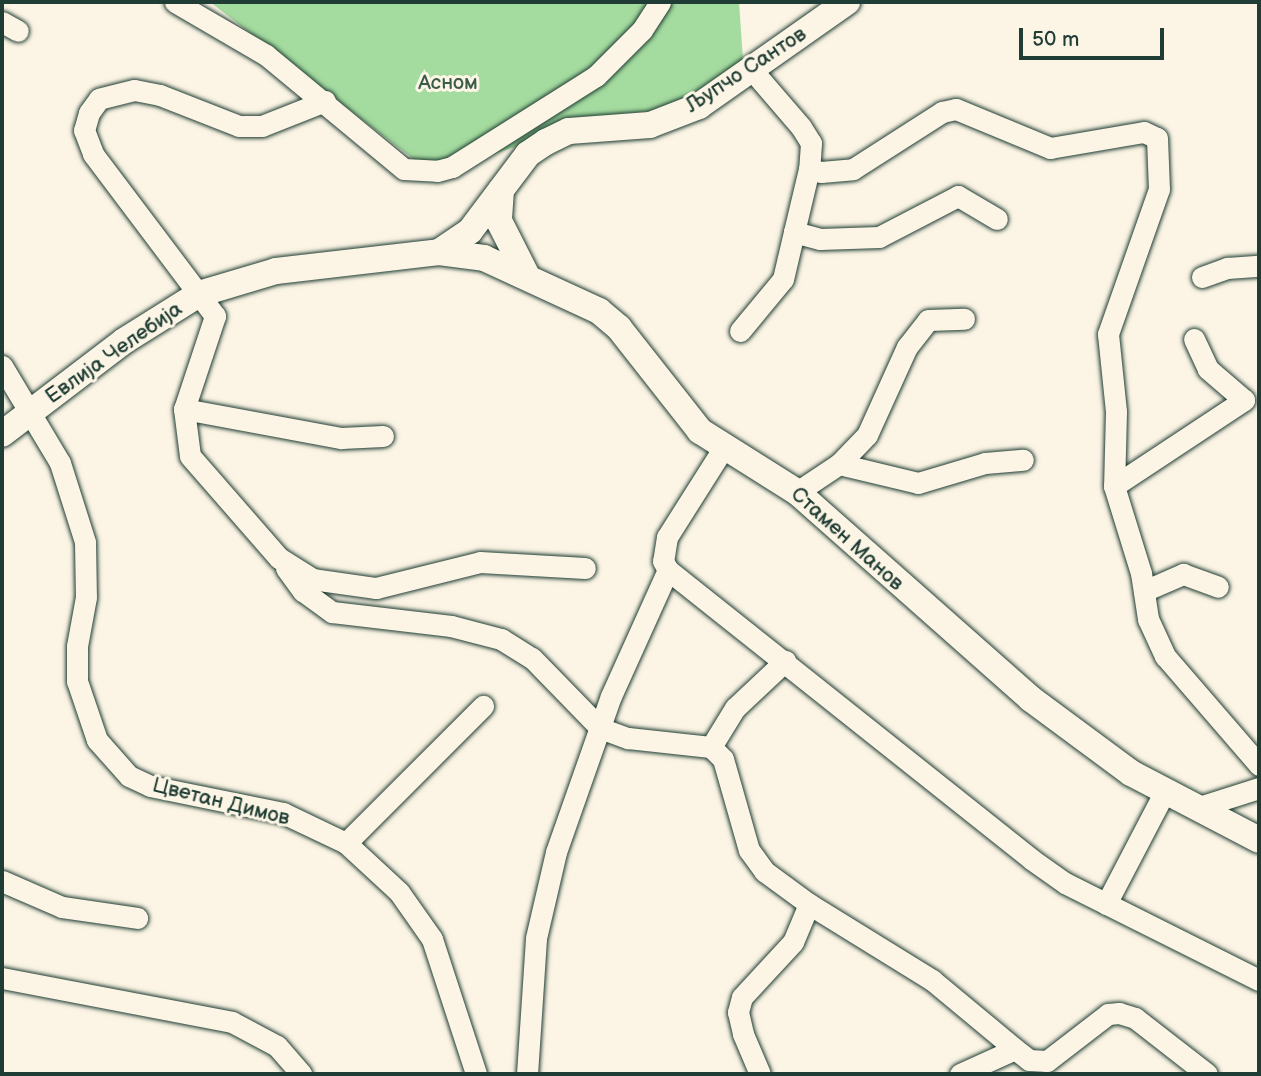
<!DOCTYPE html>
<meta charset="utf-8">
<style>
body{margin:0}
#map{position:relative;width:1261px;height:1076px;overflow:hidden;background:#fcf5e5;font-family:"Balsamiq Sans",sans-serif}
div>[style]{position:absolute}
.green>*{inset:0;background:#a4db9f}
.roads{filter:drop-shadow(0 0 2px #1f3d34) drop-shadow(0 0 2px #1f3d34)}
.minor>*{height:21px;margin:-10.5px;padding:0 10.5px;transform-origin:10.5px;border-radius:10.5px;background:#fcf5e5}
.tertiary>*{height:26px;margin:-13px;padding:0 13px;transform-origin:13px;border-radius:13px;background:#fcf5e5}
span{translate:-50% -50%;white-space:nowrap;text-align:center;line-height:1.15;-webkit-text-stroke:6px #fcf5e5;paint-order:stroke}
.street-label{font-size:21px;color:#1f3d34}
.park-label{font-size:21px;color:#3a5d49}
.frame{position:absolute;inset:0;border:4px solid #1f3d34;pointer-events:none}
.scale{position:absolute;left:1019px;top:28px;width:145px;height:32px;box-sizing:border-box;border:4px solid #1f3d34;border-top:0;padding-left:9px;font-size:21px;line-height:24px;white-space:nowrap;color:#1f3d34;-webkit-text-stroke:5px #fcf5e5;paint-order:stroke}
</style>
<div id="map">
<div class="green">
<i style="clip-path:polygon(210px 2px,739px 2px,743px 60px,669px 109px,620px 114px,452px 167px,421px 165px)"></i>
</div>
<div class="roads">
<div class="minor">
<i style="left:175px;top:2px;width:105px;rotate:30.2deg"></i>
<i style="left:266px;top:55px;width:179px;rotate:39.6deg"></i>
<i style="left:404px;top:169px;width:33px;rotate:3deg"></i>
<i style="left:437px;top:171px;width:16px;rotate:-15deg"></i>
<i style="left:452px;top:167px;width:170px;rotate:-32.3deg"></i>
<i style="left:596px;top:76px;width:65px;rotate:-45deg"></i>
<i style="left:642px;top:30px;width:33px;rotate:-57deg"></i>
<i style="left:2px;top:22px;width:18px;rotate:29deg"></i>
<i style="left:752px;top:70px;width:75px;rotate:49.3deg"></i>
<i style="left:801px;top:127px;width:19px;rotate:58deg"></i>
<i style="left:811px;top:143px;width:26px;rotate:94deg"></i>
<i style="left:809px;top:169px;width:12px;rotate:14deg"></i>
<i style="left:821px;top:172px;width:32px;rotate:-5deg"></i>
<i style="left:853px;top:169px;width:106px;rotate:-32.6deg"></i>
<i style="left:942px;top:112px;width:14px;rotate:-12deg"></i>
<i style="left:956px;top:109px;width:102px;rotate:22.5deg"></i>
<i style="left:1050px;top:148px;width:95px;rotate:-9.7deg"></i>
<i style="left:1144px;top:132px;width:14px;rotate:25deg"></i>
<i style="left:1157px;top:138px;width:51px;rotate:87.8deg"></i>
<i style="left:1159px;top:189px;width:154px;rotate:109.4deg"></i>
<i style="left:1108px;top:334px;width:78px;rotate:84.1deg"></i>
<i style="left:1116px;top:412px;width:74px;rotate:91.5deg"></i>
<i style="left:1114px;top:486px;width:91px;rotate:72.8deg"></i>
<i style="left:1141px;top:573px;width:47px;rotate:81.3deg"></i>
<i style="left:1148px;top:619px;width:41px;rotate:65.3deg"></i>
<i style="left:1165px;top:656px;width:144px;rotate:49.2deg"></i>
<i style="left:325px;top:101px;width:68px;rotate:158.4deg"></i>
<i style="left:262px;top:126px;width:23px;rotate:180deg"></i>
<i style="left:239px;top:126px;width:85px;rotate:-158.6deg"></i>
<i style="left:160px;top:95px;width:26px;rotate:-169deg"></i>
<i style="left:134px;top:90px;width:36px;rotate:166deg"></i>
<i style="left:99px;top:99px;width:17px;rotate:126deg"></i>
<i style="left:89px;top:113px;width:18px;rotate:106deg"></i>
<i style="left:84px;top:130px;width:26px;rotate:69deg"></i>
<i style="left:93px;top:154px;width:203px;rotate:53deg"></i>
<i style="left:215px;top:316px;width:98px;rotate:108.4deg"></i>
<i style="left:184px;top:409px;width:47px;rotate:82.7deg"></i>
<i style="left:190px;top:456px;width:135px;rotate:48.9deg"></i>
<i style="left:279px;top:558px;width:39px;rotate:32deg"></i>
<i style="left:312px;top:579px;width:65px;rotate:8deg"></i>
<i style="left:376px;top:588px;width:107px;rotate:-14deg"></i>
<i style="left:480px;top:562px;width:105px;rotate:3.3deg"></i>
<i style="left:809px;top:169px;width:65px;rotate:103.4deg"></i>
<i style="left:794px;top:232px;width:27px;rotate:15deg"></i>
<i style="left:820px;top:239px;width:59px;rotate:-1.9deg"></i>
<i style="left:879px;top:237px;width:89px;rotate:-27.4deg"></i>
<i style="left:958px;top:196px;width:45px;rotate:30.5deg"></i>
<i style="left:1202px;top:277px;width:27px;rotate:-20deg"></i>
<i style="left:1227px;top:268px;width:32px;rotate:-4deg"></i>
<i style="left:740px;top:331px;width:67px;rotate:-50.4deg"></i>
<i style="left:783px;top:279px;width:48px;rotate:-76.8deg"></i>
<i style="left:2px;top:366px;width:113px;rotate:59.1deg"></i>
<i style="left:60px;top:463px;width:83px;rotate:72.4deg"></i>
<i style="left:85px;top:542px;width:55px;rotate:89deg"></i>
<i style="left:86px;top:597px;width:50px;rotate:100.4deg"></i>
<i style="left:77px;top:646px;width:35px;rotate:90deg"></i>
<i style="left:77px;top:681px;width:62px;rotate:71.3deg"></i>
<i style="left:97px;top:740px;width:48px;rotate:48.4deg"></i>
<i style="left:129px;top:776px;width:23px;rotate:25deg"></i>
<i style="left:150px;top:786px;width:136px;rotate:11.5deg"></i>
<i style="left:283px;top:813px;width:70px;rotate:25.5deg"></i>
<i style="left:346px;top:843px;width:72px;rotate:42.8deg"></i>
<i style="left:399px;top:892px;width:57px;rotate:54.9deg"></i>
<i style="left:432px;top:939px;width:142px;rotate:71.9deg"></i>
<i style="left:184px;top:409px;width:160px;rotate:10.5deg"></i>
<i style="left:341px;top:438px;width:42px;rotate:-2.7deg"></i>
<i style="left:724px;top:447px;width:107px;rotate:122.3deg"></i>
<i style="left:667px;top:537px;width:24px;rotate:99deg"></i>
<i style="left:663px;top:561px;width:10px;rotate:61deg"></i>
<i style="left:668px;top:570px;width:464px;rotate:38.5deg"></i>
<i style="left:1031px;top:859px;width:42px;rotate:35.2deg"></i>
<i style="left:1065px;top:883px;width:217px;rotate:26.6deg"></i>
<i style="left:839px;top:464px;width:81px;rotate:13.5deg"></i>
<i style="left:918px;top:483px;width:70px;rotate:-16.6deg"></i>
<i style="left:985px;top:463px;width:38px;rotate:-5deg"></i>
<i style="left:1114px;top:486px;width:156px;rotate:-33.5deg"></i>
<i style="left:1244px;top:400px;width:48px;rotate:-139.3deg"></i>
<i style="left:1208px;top:369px;width:33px;rotate:-115deg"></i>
<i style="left:797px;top:492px;width:50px;rotate:-33.7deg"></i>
<i style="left:839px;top:464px;width:40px;rotate:-46deg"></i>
<i style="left:867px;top:435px;width:97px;rotate:-65.6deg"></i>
<i style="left:907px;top:347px;width:34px;rotate:-52deg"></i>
<i style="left:928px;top:320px;width:36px;rotate:-2deg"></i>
<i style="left:286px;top:568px;width:29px;rotate:54deg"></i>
<i style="left:303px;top:591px;width:36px;rotate:36deg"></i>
<i style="left:332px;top:612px;width:120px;rotate:6.7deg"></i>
<i style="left:451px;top:626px;width:52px;rotate:14.6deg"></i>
<i style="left:501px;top:639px;width:36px;rotate:32deg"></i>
<i style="left:532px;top:658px;width:98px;rotate:45.8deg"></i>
<i style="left:600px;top:728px;width:30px;rotate:20deg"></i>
<i style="left:628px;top:738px;width:83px;rotate:6.2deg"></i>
<i style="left:711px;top:747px;width:46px;rotate:-58.4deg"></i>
<i style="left:735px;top:708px;width:69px;rotate:-43.2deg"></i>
<i style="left:1144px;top:591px;width:43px;rotate:-23.6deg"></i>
<i style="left:1183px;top:574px;width:37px;rotate:20deg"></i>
<i style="left:711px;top:747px;width:17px;rotate:45deg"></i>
<i style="left:723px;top:759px;width:95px;rotate:74.1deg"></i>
<i style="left:749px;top:850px;width:26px;rotate:54deg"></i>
<i style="left:764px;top:871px;width:56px;rotate:36.3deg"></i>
<i style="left:809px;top:904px;width:41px;rotate:112.8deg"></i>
<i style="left:793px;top:942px;width:75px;rotate:132.8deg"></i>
<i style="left:742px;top:997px;width:16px;rotate:105deg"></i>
<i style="left:738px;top:1012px;width:23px;rotate:77deg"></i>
<i style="left:743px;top:1034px;width:43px;rotate:67deg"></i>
<i style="left:1196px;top:808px;width:66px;rotate:-17.6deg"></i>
<i style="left:346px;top:843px;width:194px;rotate:-45deg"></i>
<i style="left:2px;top:881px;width:65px;rotate:23.4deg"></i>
<i style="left:62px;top:907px;width:76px;rotate:8.3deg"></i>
<i style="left:809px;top:904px;width:145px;rotate:31.7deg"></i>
<i style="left:932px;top:980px;width:108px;rotate:39.7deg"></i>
<i style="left:1106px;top:904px;width:125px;rotate:-62.4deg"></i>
<i style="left:2px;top:978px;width:234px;rotate:10.8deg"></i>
<i style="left:232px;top:1022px;width:51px;rotate:28.1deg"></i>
<i style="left:277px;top:1046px;width:37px;rotate:49deg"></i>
<i style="left:527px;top:1074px;width:136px;rotate:-86.2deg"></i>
<i style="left:536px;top:938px;width:88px;rotate:-76.9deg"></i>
<i style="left:556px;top:852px;width:165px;rotate:-70.6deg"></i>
<i style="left:611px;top:696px;width:138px;rotate:-65.7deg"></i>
<i style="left:960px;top:1074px;width:60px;rotate:-24.4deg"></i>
<i style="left:1015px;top:1049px;width:18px;rotate:38deg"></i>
<i style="left:1029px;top:1060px;width:18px;rotate:3deg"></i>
<i style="left:1047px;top:1061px;width:77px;rotate:-37.6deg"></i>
<i style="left:1108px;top:1014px;width:11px;rotate:-5deg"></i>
<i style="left:1119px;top:1013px;width:17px;rotate:17deg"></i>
<i style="left:1135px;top:1018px;width:91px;rotate:37.9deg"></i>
</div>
<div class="tertiary">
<i style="left:501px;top:190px;width:31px;rotate:94deg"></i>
<i style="left:499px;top:221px;width:59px;rotate:63deg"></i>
<i style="left:439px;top:252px;width:37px;rotate:-34deg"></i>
<i style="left:470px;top:231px;width:96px;rotate:-53deg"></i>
<i style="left:528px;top:154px;width:22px;rotate:-34deg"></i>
<i style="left:546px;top:142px;width:25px;rotate:-26deg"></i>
<i style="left:569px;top:131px;width:81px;rotate:-4.2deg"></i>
<i style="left:650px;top:125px;width:53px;rotate:-21.2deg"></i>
<i style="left:699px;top:106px;width:181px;rotate:-35.1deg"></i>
<i style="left:2px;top:434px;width:153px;rotate:-37.3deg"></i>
<i style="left:124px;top:341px;width:89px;rotate:-32.1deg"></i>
<i style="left:199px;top:294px;width:80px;rotate:-16.6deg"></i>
<i style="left:276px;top:271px;width:164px;rotate:-6.6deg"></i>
<i style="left:439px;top:252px;width:45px;rotate:7.6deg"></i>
<i style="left:484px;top:258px;width:127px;rotate:24.7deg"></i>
<i style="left:599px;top:311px;width:26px;rotate:40deg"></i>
<i style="left:619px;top:328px;width:131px;rotate:51.8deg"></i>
<i style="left:700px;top:431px;width:115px;rotate:32.2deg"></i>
<i style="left:797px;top:492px;width:312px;rotate:41.5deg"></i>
<i style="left:1031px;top:699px;width:124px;rotate:36.5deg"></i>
<i style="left:1131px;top:773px;width:144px;rotate:27.6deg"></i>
</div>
</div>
<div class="street-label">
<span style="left:746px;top:70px;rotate:-33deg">Љупчо Сантов</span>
<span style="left:114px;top:353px;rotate:-35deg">Евлија Челебија</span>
<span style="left:847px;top:539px;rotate:42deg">Стамен Манов</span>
<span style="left:221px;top:802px;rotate:14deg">Цветан Димов</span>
</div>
<div class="park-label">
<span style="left:448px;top:83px">Асном</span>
</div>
<div class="frame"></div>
<div class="scale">50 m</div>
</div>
